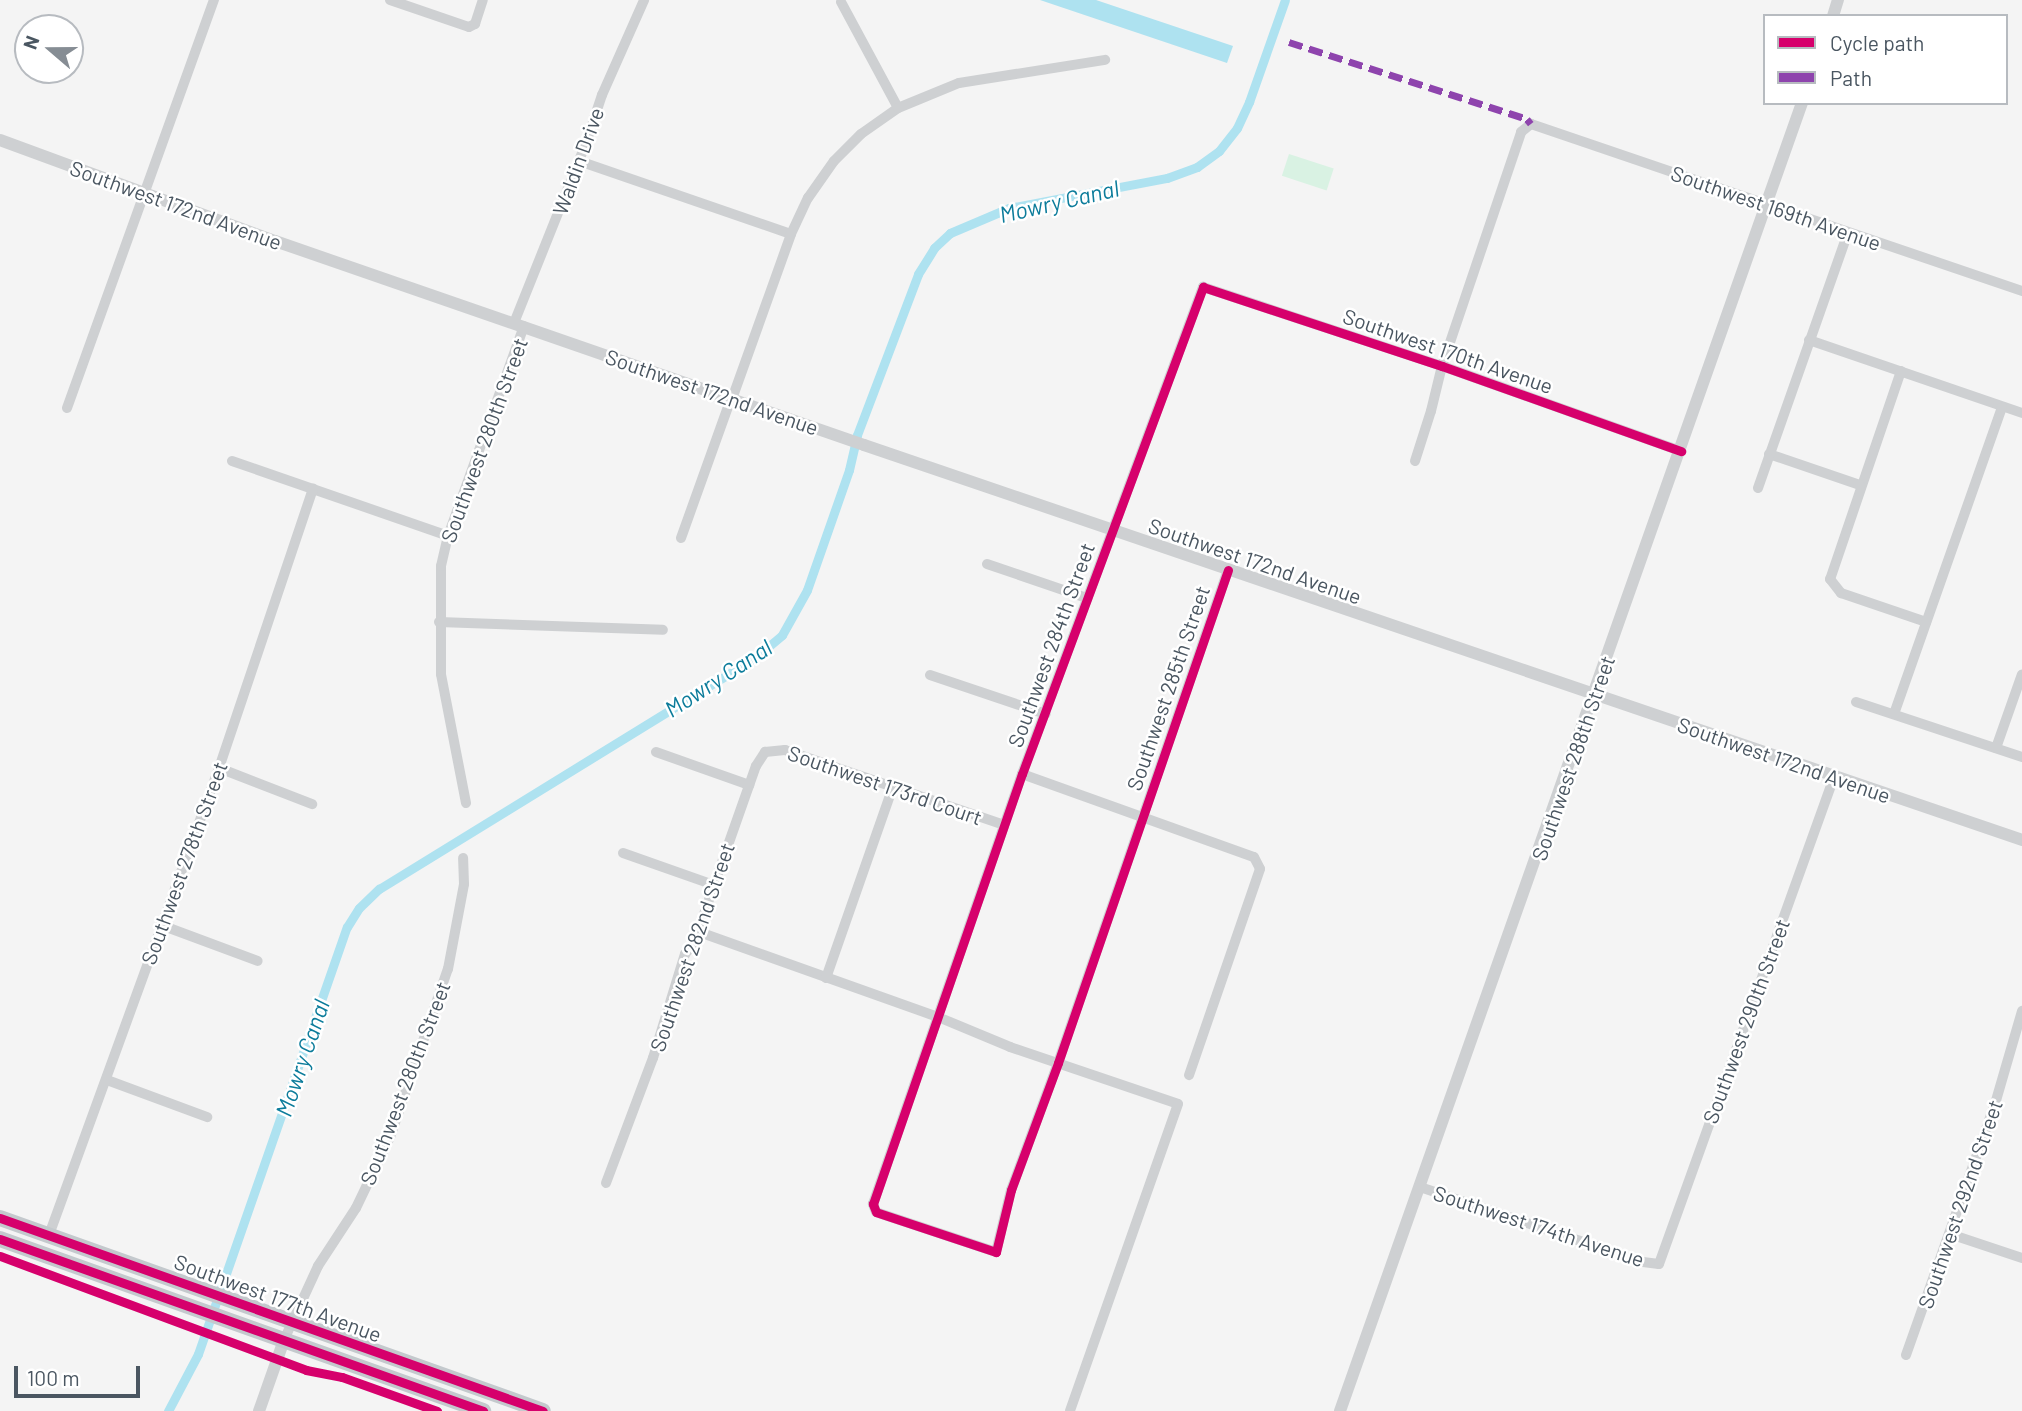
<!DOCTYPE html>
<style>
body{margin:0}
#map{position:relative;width:2022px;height:1411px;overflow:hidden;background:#f4f4f4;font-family:Barlow,sans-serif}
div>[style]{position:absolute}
.green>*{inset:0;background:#d9f2e3;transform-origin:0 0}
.water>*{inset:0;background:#aee2f0}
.canal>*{height:9px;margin:-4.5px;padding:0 4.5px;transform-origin:4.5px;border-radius:4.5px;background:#aee2f0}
.minor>*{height:10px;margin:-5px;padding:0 5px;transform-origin:5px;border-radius:5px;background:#ced0d2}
.tertiary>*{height:12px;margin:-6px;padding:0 6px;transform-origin:6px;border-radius:6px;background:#ced0d2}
.trunk>*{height:16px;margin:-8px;padding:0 8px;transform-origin:8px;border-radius:8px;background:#c4c9cd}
.quiet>*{height:7px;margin-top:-3.5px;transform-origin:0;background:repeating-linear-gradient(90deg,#8e44ad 0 14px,transparent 0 21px)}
.cycleway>*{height:9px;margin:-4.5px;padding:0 4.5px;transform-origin:4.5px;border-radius:4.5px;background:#d6006c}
span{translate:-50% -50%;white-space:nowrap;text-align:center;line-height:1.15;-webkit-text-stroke:5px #fff;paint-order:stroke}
.street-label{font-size:21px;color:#4a5661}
.water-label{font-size:23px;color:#0c7c9b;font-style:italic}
.legend{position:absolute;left:1763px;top:14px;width:245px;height:91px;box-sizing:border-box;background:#fff;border:2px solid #b7bbc0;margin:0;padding:9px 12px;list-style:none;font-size:21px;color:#4a5661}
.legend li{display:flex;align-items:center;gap:14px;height:35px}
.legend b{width:35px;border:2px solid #b7bbc0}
.north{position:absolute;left:14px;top:14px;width:70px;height:70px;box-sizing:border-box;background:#fff;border:2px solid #b7bbc0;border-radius:50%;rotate:290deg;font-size:19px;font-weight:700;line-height:28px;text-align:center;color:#4a5661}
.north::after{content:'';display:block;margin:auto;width:24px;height:32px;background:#868d94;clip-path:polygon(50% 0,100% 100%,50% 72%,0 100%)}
.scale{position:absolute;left:14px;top:1366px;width:126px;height:32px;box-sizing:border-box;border:4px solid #4a5661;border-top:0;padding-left:9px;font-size:21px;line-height:24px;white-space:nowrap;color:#4a5661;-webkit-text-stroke:5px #fff;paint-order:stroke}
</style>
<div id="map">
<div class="green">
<i style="left:1289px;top:154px;width:47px;height:23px;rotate:18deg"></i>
</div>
<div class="water">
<i style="clip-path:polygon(1040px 0,1096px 0,1233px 46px,1227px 63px)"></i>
</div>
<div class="canal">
<i style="left:168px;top:1411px;width:64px;rotate:-62.2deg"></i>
<i style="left:198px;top:1354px;width:452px;rotate:-70.8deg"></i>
<i style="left:347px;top:927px;width:22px;rotate:-58deg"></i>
<i style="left:359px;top:908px;width:28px;rotate:-44deg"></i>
<i style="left:379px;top:889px;width:443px;rotate:-31.6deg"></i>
<i style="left:756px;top:657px;width:34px;rotate:-40deg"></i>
<i style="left:782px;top:635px;width:51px;rotate:-60.9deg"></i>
<i style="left:807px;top:590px;width:127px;rotate:-70.7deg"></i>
<i style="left:849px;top:470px;width:36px;rotate:-77deg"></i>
<i style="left:857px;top:435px;width:172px;rotate:-69.2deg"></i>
<i style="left:918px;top:274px;width:31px;rotate:-58deg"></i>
<i style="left:934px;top:248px;width:22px;rotate:-43deg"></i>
<i style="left:950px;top:233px;width:64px;rotate:-23deg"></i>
<i style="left:1009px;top:208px;width:161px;rotate:-10.8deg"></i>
<i style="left:1167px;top:178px;width:32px;rotate:-20deg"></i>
<i style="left:1197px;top:167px;width:27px;rotate:-36deg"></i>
<i style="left:1219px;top:151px;width:29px;rotate:-52deg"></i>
<i style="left:1237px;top:128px;width:29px;rotate:-65deg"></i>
<i style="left:1249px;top:102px;width:108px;rotate:-70.6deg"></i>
</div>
<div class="minor">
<i style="left:390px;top:0;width:83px;rotate:18.9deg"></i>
<i style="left:469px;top:27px;width:7px;rotate:-27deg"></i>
<i style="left:475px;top:24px;width:25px;rotate:-72deg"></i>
<i style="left:841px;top:2px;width:120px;rotate:61.7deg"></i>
<i style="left:579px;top:161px;width:224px;rotate:19deg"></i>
<i style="left:514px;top:323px;width:194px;rotate:-68.2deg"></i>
<i style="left:586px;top:143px;width:51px;rotate:-71.6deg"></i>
<i style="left:602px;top:95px;width:104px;rotate:-66.1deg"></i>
<i style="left:1809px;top:340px;width:225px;rotate:18.9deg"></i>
<i style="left:1901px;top:371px;width:220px;rotate:108.8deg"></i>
<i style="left:1830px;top:579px;width:18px;rotate:52deg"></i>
<i style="left:1841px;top:593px;width:90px;rotate:18.8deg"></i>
<i style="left:732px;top:399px;width:175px;rotate:-70.3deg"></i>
<i style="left:791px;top:234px;width:40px;rotate:-65deg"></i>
<i style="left:808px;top:198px;width:45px;rotate:-54.9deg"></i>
<i style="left:834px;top:161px;width:38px;rotate:-45deg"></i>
<i style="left:861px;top:134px;width:45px;rotate:-35.1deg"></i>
<i style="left:898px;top:108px;width:66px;rotate:-22.3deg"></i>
<i style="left:959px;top:83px;width:148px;rotate:-9deg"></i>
<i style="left:67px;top:408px;width:434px;rotate:-70.2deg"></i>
<i style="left:1769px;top:454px;width:96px;rotate:18.8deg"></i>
<i style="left:232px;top:461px;width:229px;rotate:19.1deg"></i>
<i style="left:1415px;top:461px;width:52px;rotate:-72.3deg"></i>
<i style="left:1431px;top:411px;width:46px;rotate:-76.3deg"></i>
<i style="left:1442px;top:366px;width:247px;rotate:-71.3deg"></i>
<i style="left:1521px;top:132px;width:13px;rotate:-39deg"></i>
<i style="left:1531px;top:124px;width:519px;rotate:18.78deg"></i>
<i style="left:1758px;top:488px;width:271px;rotate:-70.6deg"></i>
<i style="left:681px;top:538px;width:149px;rotate:-70.3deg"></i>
<i style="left:987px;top:564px;width:106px;rotate:18.8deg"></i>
<i style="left:1228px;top:570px;width:521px;rotate:109.03deg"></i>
<i style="left:1058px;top:1063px;width:135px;rotate:110.3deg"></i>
<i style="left:1011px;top:1190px;width:64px;rotate:103.6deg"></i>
<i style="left:996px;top:1252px;width:126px;rotate:-161.6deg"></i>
<i style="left:876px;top:1212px;width:9px;rotate:-111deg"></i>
<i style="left:873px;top:1204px;width:455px;rotate:-70.9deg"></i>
<i style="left:1022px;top:774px;width:520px;rotate:-69.61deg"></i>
<i style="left:1203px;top:287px;width:252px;rotate:18.3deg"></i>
<i style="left:1442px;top:366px;width:254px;rotate:19.6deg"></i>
<i style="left:439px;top:622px;width:224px;rotate:2deg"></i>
<i style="left:930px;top:675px;width:122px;rotate:18.6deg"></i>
<i style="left:1856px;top:702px;width:175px;rotate:18.3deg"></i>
<i style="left:1894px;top:714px;width:325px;rotate:-70.6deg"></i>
<i style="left:1996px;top:748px;width:78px;rotate:-70.6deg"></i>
<i style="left:656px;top:752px;width:99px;rotate:19.5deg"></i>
<i style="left:219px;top:768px;width:100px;rotate:21.2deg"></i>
<i style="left:1022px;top:774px;width:246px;rotate:19.7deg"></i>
<i style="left:1254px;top:857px;width:13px;rotate:63deg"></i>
<i style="left:1260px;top:869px;width:218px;rotate:109deg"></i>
<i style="left:466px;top:803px;width:131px;rotate:-101deg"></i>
<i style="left:441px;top:674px;width:108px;rotate:-90deg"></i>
<i style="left:441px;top:566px;width:31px;rotate:-77deg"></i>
<i style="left:448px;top:536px;width:223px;rotate:-70.1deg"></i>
<i style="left:623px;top:853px;width:96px;rotate:19.4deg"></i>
<i style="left:161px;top:925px;width:103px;rotate:20.4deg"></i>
<i style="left:702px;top:933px;width:251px;rotate:19.6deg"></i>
<i style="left:938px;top:1017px;width:78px;rotate:22.6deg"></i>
<i style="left:1010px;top:1047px;width:177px;rotate:18.7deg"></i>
<i style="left:1178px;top:1104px;width:325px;rotate:109.4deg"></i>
<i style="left:826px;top:978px;width:202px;rotate:-70.7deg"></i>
<i style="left:107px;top:1080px;width:107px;rotate:20.3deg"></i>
<i style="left:606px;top:1183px;width:134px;rotate:-69.4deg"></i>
<i style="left:653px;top:1058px;width:109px;rotate:-72.9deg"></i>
<i style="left:685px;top:954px;width:27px;rotate:-51deg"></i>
<i style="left:702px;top:933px;width:13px;rotate:-90deg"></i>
<i style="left:702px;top:920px;width:37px;rotate:-71deg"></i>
<i style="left:714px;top:885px;width:126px;rotate:-70.6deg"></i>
<i style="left:756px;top:766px;width:17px;rotate:-57deg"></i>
<i style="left:765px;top:752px;width:20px;rotate:-6deg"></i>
<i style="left:785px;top:750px;width:231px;rotate:18.9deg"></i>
<i style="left:1420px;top:1187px;width:235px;rotate:18.6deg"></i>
<i style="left:1643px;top:1262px;width:16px;rotate:7deg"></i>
<i style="left:1659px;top:1264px;width:517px;rotate:-70.23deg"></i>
<i style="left:1950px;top:1234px;width:76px;rotate:18.4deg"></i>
<i style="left:49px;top:1235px;width:497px;rotate:-70deg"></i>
<i style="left:219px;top:768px;width:295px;rotate:-71.4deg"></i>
<i style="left:284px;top:1340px;width:81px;rotate:-65.3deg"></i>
<i style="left:318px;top:1266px;width:69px;rotate:-56.8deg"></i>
<i style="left:356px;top:1208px;width:79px;rotate:-64.4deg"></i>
<i style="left:390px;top:1137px;width:178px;rotate:-71deg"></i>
<i style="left:448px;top:969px;width:86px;rotate:-79.3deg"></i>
<i style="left:464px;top:884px;width:26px;rotate:-92deg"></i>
<i style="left:1906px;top:1355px;width:266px;rotate:-70.5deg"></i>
<i style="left:1995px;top:1104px;width:97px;rotate:-73.8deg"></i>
</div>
<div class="tertiary">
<i style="left:1833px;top:16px;width:17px;rotate:-73deg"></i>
<i style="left:0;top:140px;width:293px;rotate:20.2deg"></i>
<i style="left:275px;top:241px;width:623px;rotate:19.1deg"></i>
<i style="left:864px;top:445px;width:1224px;rotate:18.83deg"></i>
<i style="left:259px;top:1411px;width:75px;rotate:-70.6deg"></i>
<i style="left:1340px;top:1411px;width:1387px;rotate:-70.55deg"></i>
</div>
<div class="trunk">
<i style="left:0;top:1218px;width:576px;rotate:19.57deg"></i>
<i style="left:0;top:1239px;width:513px;rotate:19.6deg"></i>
</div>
<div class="quiet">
<i style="left:1289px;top:42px;width:250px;rotate:17.9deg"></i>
<i style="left:1527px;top:119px;width:6px;rotate:51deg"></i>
</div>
<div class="cycleway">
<i style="left:1228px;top:570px;width:521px;rotate:109.03deg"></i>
<i style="left:1058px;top:1063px;width:135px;rotate:110.3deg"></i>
<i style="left:1011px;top:1190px;width:64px;rotate:103.6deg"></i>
<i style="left:996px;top:1252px;width:126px;rotate:-161.6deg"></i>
<i style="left:876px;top:1212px;width:9px;rotate:-111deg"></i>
<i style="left:873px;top:1204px;width:455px;rotate:-70.9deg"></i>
<i style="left:1022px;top:774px;width:520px;rotate:-69.61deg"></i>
<i style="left:1203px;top:287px;width:252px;rotate:18.3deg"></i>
<i style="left:1442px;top:366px;width:254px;rotate:19.6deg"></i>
<i style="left:0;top:1218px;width:576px;rotate:19.57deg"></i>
<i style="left:0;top:1239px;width:513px;rotate:19.6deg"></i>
<i style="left:0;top:1256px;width:327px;rotate:20.4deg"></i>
<i style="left:306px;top:1370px;width:37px;rotate:11deg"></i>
<i style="left:342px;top:1377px;width:101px;rotate:19.7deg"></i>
</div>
<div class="street-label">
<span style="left:578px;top:161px;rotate:-70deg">Waldin Drive</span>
<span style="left:176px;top:205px;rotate:20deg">Southwest 172nd Avenue</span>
<span style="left:1776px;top:208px;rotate:19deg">Southwest 169th Avenue</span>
<span style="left:1448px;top:351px;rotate:19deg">Southwest 170th Avenue</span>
<span style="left:712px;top:392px;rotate:19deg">Southwest 172nd Avenue</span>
<span style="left:484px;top:440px;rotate:-70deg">Southwest 280th Street</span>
<span style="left:1255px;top:561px;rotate:19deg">Southwest 172nd Avenue</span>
<span style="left:1051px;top:645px;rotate:-70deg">Southwest 284th Street</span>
<span style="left:1168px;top:688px;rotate:-71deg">Southwest 285th Street</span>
<span style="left:1573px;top:758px;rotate:-71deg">Southwest 288th Street</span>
<span style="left:1784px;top:760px;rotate:19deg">Southwest 172nd Avenue</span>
<span style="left:885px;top:785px;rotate:19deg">Southwest 173rd Court</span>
<span style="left:184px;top:863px;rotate:-70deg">Southwest 278th Street</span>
<span style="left:692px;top:947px;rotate:-71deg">Southwest 282nd Street</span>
<span style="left:1746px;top:1021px;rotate:-70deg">Southwest 290th Street</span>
<span style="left:405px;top:1083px;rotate:-69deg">Southwest 280th Street</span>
<span style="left:1960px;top:1204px;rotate:-71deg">Southwest 292nd Street</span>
<span style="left:1539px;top:1226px;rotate:18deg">Southwest 174th Avenue</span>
<span style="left:278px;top:1298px;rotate:20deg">Southwest 177th Avenue</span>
</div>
<div class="water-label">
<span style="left:1059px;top:201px;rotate:-13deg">Mowry Canal</span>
<span style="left:718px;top:678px;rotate:-33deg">Mowry Canal</span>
<span style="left:302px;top:1058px;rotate:-71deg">Mowry Canal</span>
</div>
<ul class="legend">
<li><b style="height:9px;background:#d6006c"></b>Cycle path</li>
<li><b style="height:9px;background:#8e44ad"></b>Path</li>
</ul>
<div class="north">N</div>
<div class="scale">100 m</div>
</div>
